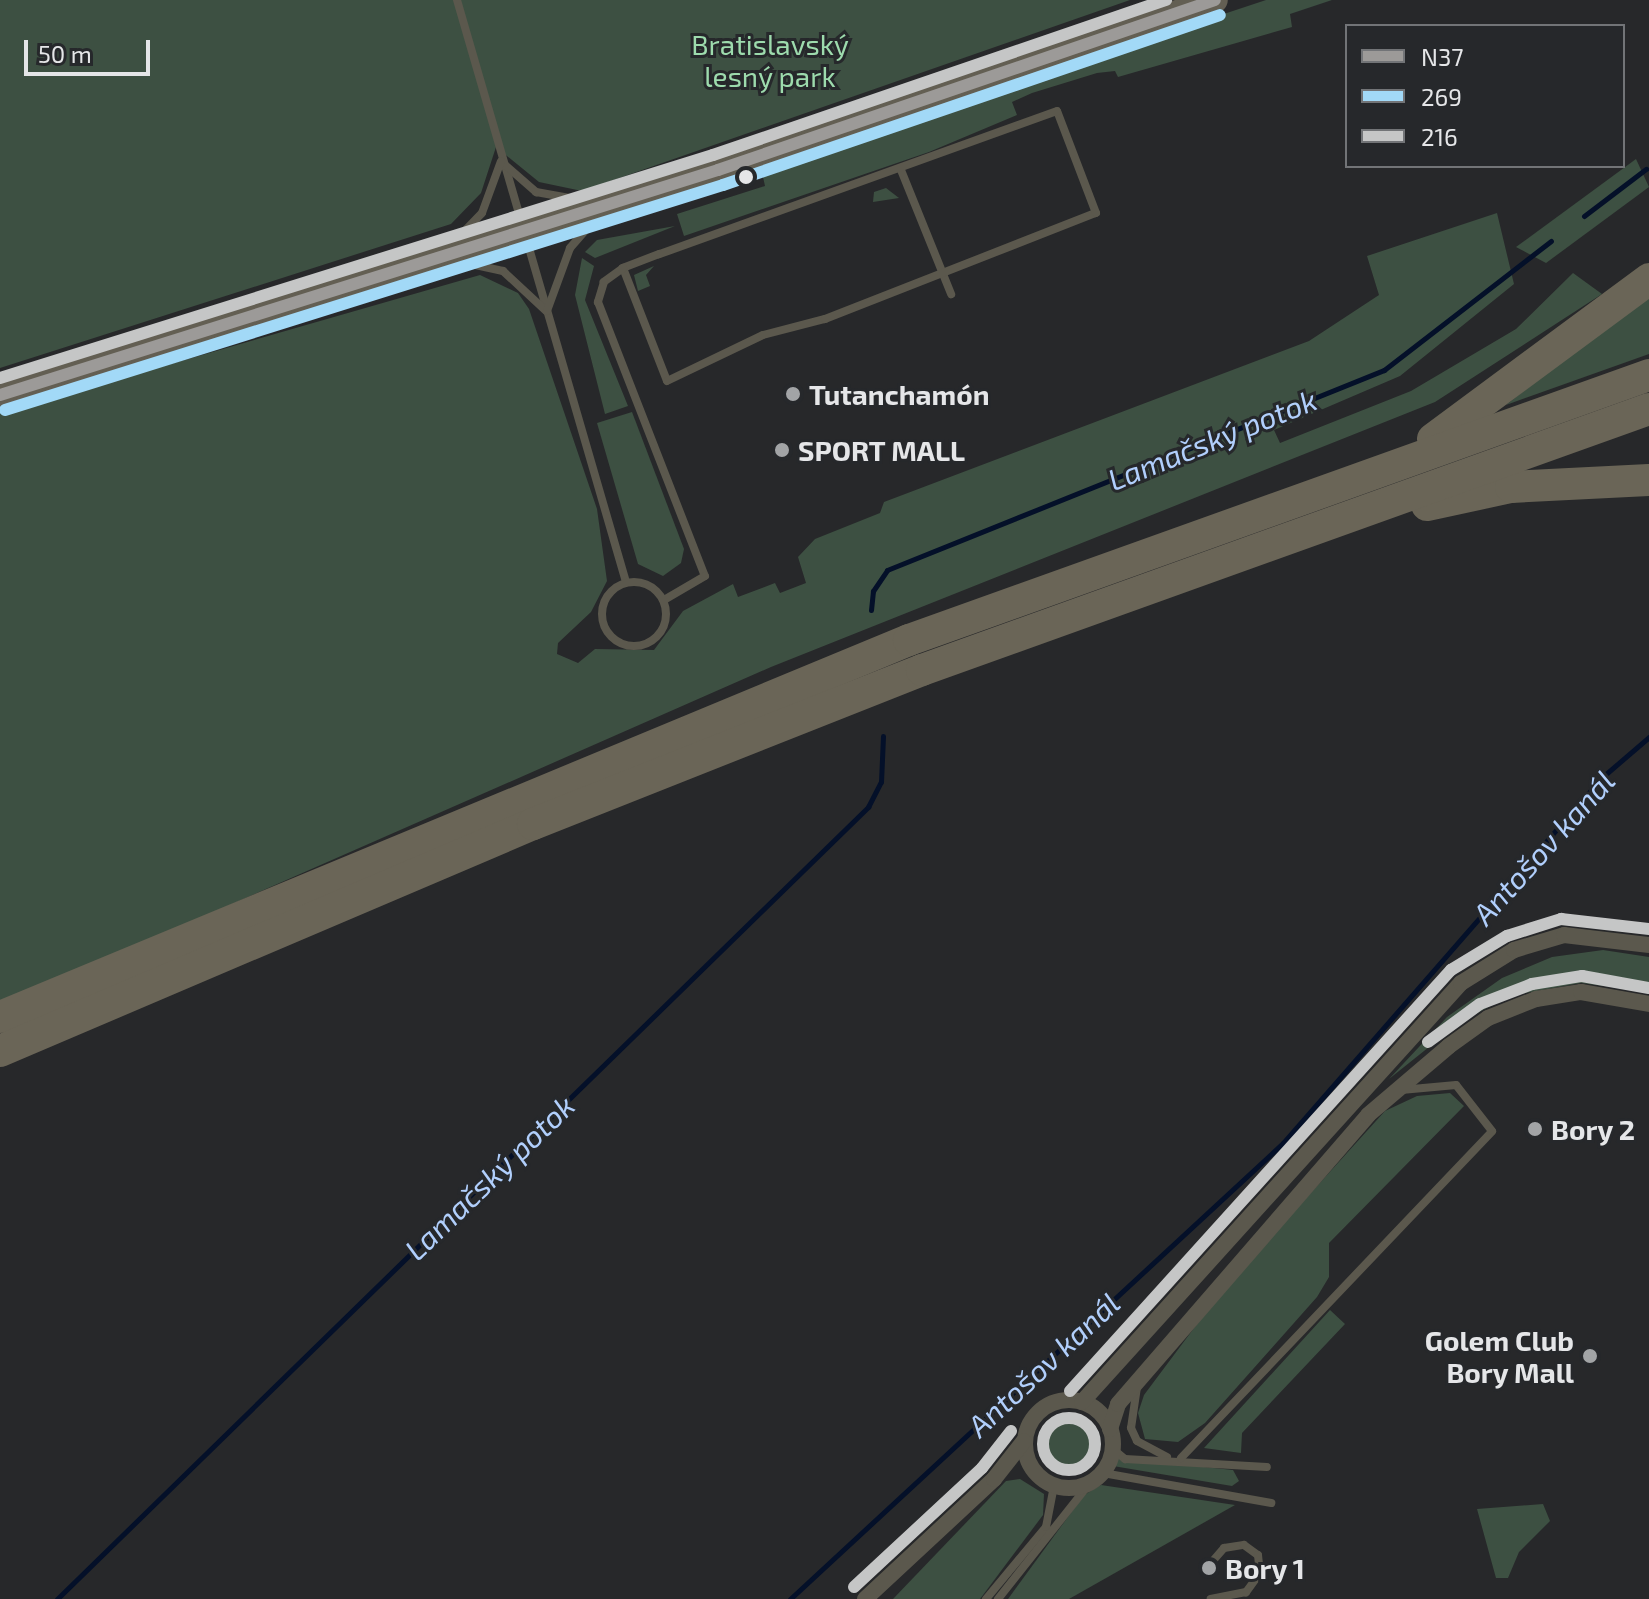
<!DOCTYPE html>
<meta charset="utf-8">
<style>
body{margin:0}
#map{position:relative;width:1649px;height:1599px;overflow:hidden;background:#27282a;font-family:"Exo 2",sans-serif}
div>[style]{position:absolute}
.green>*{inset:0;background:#3d5042}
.round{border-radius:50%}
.stream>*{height:5px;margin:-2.5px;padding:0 2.5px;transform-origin:2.5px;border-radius:2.5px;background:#041029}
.service>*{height:8px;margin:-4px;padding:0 4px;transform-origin:4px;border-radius:4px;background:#5b584d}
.service>.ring{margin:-4px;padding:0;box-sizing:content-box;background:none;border:8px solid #5b584d;border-radius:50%}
.minor>*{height:16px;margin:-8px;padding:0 8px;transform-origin:8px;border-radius:8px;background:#5b584d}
.minor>.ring{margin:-8px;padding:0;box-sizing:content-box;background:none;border:16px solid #5b584d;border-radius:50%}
.primary>*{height:26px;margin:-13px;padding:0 13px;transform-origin:13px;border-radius:13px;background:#635f53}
.motorway>*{height:32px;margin:-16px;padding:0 16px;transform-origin:16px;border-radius:16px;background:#6a6557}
.bus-1>*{height:12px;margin:-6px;padding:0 6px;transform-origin:6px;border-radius:6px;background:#9c9a98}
.bus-2>*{height:12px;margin:-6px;padding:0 6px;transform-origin:6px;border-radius:6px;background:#a2d9f7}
.bus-3>*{height:12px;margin:-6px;padding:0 6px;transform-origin:6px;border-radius:6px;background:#c5c6c6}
.bus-3>.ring{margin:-6px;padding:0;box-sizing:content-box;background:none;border:12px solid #c5c6c6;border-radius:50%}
.dots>*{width:22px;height:22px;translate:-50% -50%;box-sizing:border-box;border:4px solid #26282b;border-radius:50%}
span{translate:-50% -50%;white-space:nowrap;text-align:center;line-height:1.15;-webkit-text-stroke:6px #26282b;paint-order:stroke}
.park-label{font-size:28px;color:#9ddbad}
.poi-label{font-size:28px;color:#e5e6e8;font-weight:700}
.left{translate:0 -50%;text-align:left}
.right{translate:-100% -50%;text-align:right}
.water-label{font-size:30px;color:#b1cffc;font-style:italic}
.legend{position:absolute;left:1345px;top:24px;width:280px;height:144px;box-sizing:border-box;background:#26282b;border:2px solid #727477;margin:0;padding:10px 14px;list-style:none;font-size:24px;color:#e5e6e8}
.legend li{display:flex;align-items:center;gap:16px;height:40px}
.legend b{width:40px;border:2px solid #727477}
.scale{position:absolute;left:24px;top:40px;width:126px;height:36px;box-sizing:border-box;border:4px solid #e5e6e8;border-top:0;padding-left:10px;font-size:24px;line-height:28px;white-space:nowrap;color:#e5e6e8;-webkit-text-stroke:6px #26282b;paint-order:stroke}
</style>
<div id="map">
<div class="green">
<div style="clip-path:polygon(0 0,1130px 0,582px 191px,539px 182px,496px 147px,481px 193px,451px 224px,0 368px)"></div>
<div style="clip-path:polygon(1266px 0,1332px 0,1290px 14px,1292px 27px,1118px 77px,1115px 71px,1097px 73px,1032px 93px,1012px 102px,1017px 115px,929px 152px,684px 236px,677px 214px,765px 186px,763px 177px,923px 114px)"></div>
<div style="clip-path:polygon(1636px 159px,1649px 187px,1546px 263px,1516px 247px)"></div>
<div style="clip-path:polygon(886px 188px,899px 198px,873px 202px,874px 192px)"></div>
<div style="clip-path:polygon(1497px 213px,1514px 284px,1400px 376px,1274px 430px,1280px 443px,1411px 391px,1516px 329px,1573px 273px,1602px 294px,1435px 402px,771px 667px,0 1006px,0 413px,480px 275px,518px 293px,529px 309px,597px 509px,607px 581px,591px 612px,558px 643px,557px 654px,578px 663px,595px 649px,654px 650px,683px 611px,733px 584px,738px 597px,775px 583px,780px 593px,806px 583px,798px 557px,815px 539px,880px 513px,884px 502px,1309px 341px,1379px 295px,1367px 256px)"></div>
<div style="clip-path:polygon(675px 226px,595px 258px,585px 252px,597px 240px)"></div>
<div style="clip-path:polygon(582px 258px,594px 266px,585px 300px,628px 406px,605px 414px,575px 295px)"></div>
<div style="clip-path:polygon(654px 266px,646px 275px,650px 286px,638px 291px,634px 275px)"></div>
<div style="clip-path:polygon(1649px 293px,1649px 354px,1506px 405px)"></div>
<div style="clip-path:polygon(632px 412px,684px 549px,681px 563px,663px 576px,638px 564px,597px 423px)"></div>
<div style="clip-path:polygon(1603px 950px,1649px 957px,1649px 992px,1581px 983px,1509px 996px,1459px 1023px,1389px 1079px,1447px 1017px,1502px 978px,1552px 957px)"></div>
<div style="clip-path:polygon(1450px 1093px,1464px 1106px,1329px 1243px,1329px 1277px,1317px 1297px,1205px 1423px,1178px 1442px,1145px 1439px,1138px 1413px,1144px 1395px,1221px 1292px,1385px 1111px,1417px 1096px)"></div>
<div style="clip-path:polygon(1330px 1310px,1345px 1324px,1242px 1433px,1241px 1453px,1204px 1448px)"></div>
<div class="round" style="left:1039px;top:1415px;width:56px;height:56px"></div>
<div style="clip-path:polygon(1117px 1458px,1233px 1470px,1239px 1481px,1232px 1486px,1113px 1466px)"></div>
<div style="clip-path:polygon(1020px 1479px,1044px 1494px,1043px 1515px,980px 1599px,893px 1599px,1006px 1481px)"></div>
<div style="clip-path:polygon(1101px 1485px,1235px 1505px,1069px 1599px,1008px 1599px,1084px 1495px)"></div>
<div style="clip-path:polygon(1543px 1504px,1550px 1521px,1519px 1552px,1508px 1578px,1496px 1578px,1477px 1509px)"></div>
</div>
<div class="stream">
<div style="left:1584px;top:216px;width:78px;rotate:-37.2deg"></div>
<div style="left:871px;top:610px;width:19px;rotate:-84deg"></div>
<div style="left:873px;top:591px;width:25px;rotate:-56deg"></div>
<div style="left:887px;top:570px;width:536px;rotate:-21.92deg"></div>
<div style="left:1384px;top:370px;width:211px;rotate:-37.7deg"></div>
<div style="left:57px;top:1599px;width:1134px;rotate:-44.32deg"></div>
<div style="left:868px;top:807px;width:28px;rotate:-63deg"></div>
<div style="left:881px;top:782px;width:46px;rotate:-87.5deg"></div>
<div style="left:790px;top:1599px;width:672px;rotate:-42.77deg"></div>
<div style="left:1283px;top:1143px;width:483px;rotate:-48.9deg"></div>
<div style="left:1600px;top:779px;width:65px;rotate:-40.6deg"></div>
</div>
<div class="service">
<div style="left:457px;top:0;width:606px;rotate:73.81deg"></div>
<div style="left:1092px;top:30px;width:72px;rotate:-24.4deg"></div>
<div style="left:504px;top:164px;width:43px;rotate:41.2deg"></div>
<div style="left:536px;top:192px;width:51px;rotate:10.2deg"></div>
<div style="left:901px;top:170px;width:134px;rotate:68deg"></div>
<div style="left:452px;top:244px;width:43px;rotate:-45.9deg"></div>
<div style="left:482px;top:213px;width:55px;rotate:-69.9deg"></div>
<div style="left:457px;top:261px;width:47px;rotate:12.3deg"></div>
<div style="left:503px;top:271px;width:59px;rotate:42.9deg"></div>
<div style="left:623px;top:268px;width:121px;rotate:68.7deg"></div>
<div style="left:667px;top:381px;width:106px;rotate:-25.6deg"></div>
<div style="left:763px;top:335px;width:64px;rotate:-14.5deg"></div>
<div style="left:825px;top:319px;width:291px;rotate:-21.4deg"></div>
<div style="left:1096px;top:213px;width:109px;rotate:-110.9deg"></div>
<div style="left:1057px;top:111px;width:423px;rotate:160.2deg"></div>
<div style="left:659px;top:254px;width:39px;rotate:159deg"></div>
<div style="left:623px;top:268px;width:24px;rotate:144deg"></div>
<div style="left:604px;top:282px;width:21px;rotate:107deg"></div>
<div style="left:598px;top:302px;width:294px;rotate:68.7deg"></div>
<div style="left:705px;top:576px;width:48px;rotate:149.7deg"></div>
<div style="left:547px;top:311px;width:67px;rotate:-69.9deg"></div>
<div style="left:570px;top:248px;width:43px;rotate:-48.8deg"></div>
<div class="ring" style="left:602px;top:582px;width:56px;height:56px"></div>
<div style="left:1137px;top:1387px;width:41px;rotate:98.3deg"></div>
<div style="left:1131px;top:1428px;width:14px;rotate:65deg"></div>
<div style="left:1137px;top:1441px;width:34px;rotate:28deg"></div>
<div style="left:1113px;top:1449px;width:16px;rotate:40deg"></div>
<div style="left:1125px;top:1459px;width:142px;rotate:3.2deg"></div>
<div style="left:1181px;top:1458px;width:451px;rotate:-46.4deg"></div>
<div style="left:1492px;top:1131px;width:58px;rotate:-128deg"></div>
<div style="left:1456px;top:1085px;width:55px;rotate:174.8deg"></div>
<div style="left:1103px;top:1473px;width:171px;rotate:10.1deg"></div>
<div style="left:1211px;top:1563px;width:20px;rotate:-49deg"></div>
<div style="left:1224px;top:1548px;width:20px;rotate:-9deg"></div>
<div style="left:1244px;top:1545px;width:17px;rotate:36deg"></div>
<div style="left:1258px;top:1555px;width:18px;rotate:84deg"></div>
<div style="left:1260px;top:1573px;width:24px;rotate:126deg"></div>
<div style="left:1246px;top:1592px;width:36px;rotate:169deg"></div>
<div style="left:986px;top:1599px;width:94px;rotate:-50.2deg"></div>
<div style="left:1046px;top:1527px;width:42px;rotate:-79deg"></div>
<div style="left:998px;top:1599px;width:147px;rotate:-51.6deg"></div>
</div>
<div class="minor">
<div class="ring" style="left:1025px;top:1400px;width:72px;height:72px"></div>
<div style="left:1082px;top:1402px;width:565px;rotate:-47.87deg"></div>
<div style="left:1461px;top:983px;width:62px;rotate:-31.9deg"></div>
<div style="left:1514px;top:950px;width:52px;rotate:-16.7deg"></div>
<div style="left:1564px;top:935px;width:86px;rotate:6.7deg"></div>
<div style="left:1110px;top:1429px;width:26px;rotate:-72deg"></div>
<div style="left:1118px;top:1404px;width:382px;rotate:-49.1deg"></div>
<div style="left:1368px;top:1115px;width:106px;rotate:-40.4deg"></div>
<div style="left:1449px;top:1046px;width:48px;rotate:-35.7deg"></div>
<div style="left:1488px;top:1018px;width:52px;rotate:-21.6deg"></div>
<div style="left:1536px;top:999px;width:46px;rotate:-8.8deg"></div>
<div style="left:1581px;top:992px;width:69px;rotate:10deg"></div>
<div style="left:865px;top:1599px;width:176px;rotate:-42.9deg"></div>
<div style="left:994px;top:1479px;width:48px;rotate:-51.7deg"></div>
</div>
<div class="primary">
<div style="left:0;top:395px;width:752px;rotate:-17.4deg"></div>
<div style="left:718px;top:170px;width:525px;rotate:-18.88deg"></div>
</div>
<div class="motorway">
<div style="left:1433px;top:439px;width:269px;rotate:-36.5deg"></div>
<div style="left:1427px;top:505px;width:86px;rotate:-12.1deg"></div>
<div style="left:1511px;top:487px;width:138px;rotate:-2.9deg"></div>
<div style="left:0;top:1017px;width:984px;rotate:-22.53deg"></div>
<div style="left:909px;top:640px;width:786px;rotate:-19.7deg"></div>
<div style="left:0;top:1051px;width:579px;rotate:-23.07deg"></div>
<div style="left:533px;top:824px;width:418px;rotate:-21.6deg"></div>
<div style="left:922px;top:670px;width:772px;rotate:-19.75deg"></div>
</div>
<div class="bus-1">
<div style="left:0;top:395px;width:752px;rotate:-17.4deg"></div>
<div style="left:718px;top:170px;width:525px;rotate:-18.88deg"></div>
</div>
<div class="bus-2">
<div style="left:5px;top:410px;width:752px;rotate:-17.4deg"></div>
<div style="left:723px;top:185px;width:525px;rotate:-18.88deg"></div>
</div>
<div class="bus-3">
<div style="left:0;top:378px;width:747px;rotate:-17.37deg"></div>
<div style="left:713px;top:155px;width:479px;rotate:-18.9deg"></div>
<div style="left:1428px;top:1042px;width:64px;rotate:-36.2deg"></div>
<div style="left:1480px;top:1004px;width:56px;rotate:-21deg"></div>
<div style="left:1532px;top:984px;width:51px;rotate:-9.1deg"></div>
<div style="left:1582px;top:976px;width:68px;rotate:10.2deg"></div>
<div style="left:1070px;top:1391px;width:568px;rotate:-47.86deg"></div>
<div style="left:1451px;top:970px;width:66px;rotate:-31.3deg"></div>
<div style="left:1507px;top:936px;width:57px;rotate:-17.5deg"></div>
<div style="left:1561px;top:919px;width:89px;rotate:6.5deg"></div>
<div class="ring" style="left:1043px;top:1418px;width:40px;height:40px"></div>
<div style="left:854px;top:1587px;width:175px;rotate:-42.9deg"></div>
<div style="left:982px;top:1468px;width:47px;rotate:-51.9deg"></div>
</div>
<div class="dots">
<div style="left:746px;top:177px;background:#e5e6e8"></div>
<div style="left:793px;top:394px;background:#a2a4a6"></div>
<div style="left:782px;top:450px;background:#a2a4a6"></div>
<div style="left:1535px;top:1129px;background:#a2a4a6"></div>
<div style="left:1590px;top:1356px;background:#a2a4a6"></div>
<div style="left:1209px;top:1568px;background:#a2a4a6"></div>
</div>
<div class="park-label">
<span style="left:770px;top:60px">Bratislavský<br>lesný park</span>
</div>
<div class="poi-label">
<span class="left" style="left:809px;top:394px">Tutanchamón</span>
<span class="left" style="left:798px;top:450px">SPORT MALL</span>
<span class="left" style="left:1551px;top:1129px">Bory 2</span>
<span class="right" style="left:1574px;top:1356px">Golem Club<br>Bory Mall</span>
<span class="left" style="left:1225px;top:1568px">Bory 1</span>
</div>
<div class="water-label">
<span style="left:1212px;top:439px;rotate:-22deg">Lamačský potok</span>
<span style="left:1543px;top:847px;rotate:-48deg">Antošov kanál</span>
<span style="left:489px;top:1177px;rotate:-44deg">Lamačský potok</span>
<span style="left:1043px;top:1364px;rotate:-43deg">Antošov kanál</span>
</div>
<ul class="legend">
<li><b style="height:10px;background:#9c9a98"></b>N37</li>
<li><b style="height:10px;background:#a2d9f7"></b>269</li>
<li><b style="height:10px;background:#c5c6c6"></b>216</li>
</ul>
<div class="scale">50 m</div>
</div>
